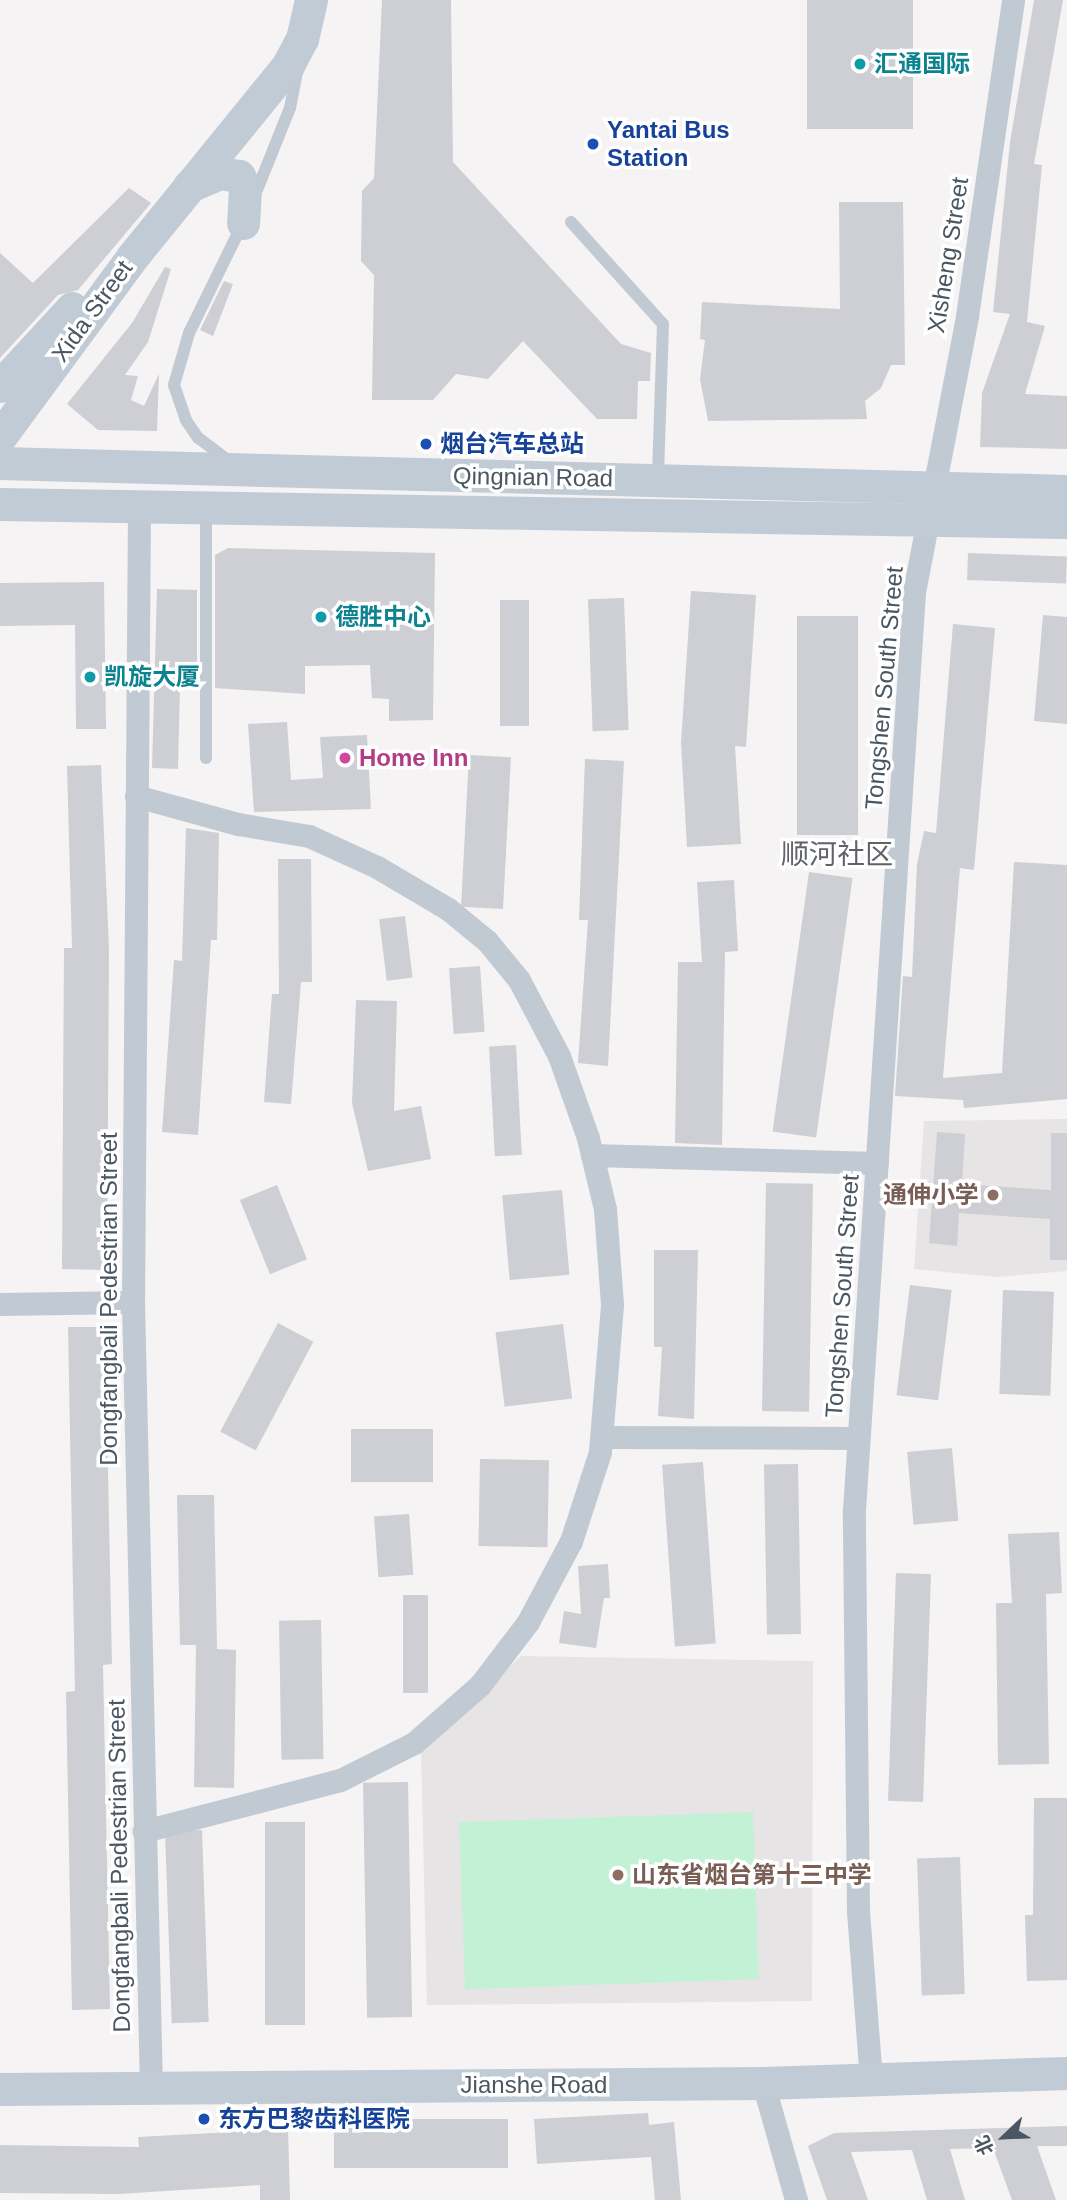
<!DOCTYPE html>
<meta charset="utf-8">
<style>
body{margin:0}
#map{position:relative;width:1067px;height:2200px;overflow:hidden;background:#f5f3f3;font-family:Helvetica,"Noto Sans SC",sans-serif}
div>[style]{position:absolute}
.education>*{inset:0;background:#e6e4e5}
.green>*{inset:0;background:#c3f1d5;transform-origin:0 0}
.building>*{inset:0;background:#cdcfd5;transform-origin:0 0}
.lane>*{height:12px;margin:-6px;padding:0 6px;transform-origin:6px;border-radius:6px;background:#c1cad2}
.street>*{height:23px;margin:-11.5px;padding:0 11.5px;transform-origin:11.5px;border-radius:11.5px;background:#c1cad2}
.secondary>*{height:33px;margin:-16.5px;padding:0 16.5px;transform-origin:16.5px;border-radius:16.5px;background:#c1cbd6}
.dots>*{width:19px;height:19px;translate:-50% -50%;box-sizing:border-box;border:4px solid #fff;border-radius:50%}
span{translate:-50% -50%;white-space:nowrap;text-align:center;line-height:1.15;-webkit-text-stroke:7px #fff;paint-order:stroke}
.culture-label{font-size:24px;color:#0d838f;font-weight:700}
.left{translate:0 -50%;text-align:left}
.transit-label{font-size:24px;color:#164399;font-weight:700}
.street-label{font-size:24px;color:#4a5661}
.hotel-label{font-size:24px;color:#b23c85;font-weight:700}
.education-label{font-size:24px;color:#785e54;font-weight:700}
.right{translate:-100% -50%;text-align:right}
.quarter-label{font-size:28px;color:#5f6368}
.north{position:absolute;left:969px;top:2102px;width:70px;height:70px;-webkit-text-stroke:5px #fff;paint-order:stroke;rotate:247deg;font-size:19px;font-weight:700;line-height:28px;text-align:center;color:#4a5661}
.north::after{content:'';display:block;margin:auto;width:24px;height:32px;background:#4a5661;clip-path:polygon(50% 0,100% 100%,50% 72%,0 100%)}
</style>
<div id="map">
<div class="education">
<div style="clip-path:polygon(1067px 1119px,1067px 1271px,996px 1277px,914px 1269px,924px 1121px)"></div>
<div style="clip-path:polygon(521px 1656px,813px 1661px,812px 2001px,427px 2005px,421px 1748px)"></div>
</div>
<div class="green">
<div style="left:753px;top:1812px;width:167px;height:294px;rotate:88deg"></div>
</div>
<div class="building">
<div style="clip-path:polygon(382px 0,451px 0,453px 162px,621px 344px,651px 353px,650px 381px,638px 381px,637px 419px,597px 419px,523px 341px,488px 379px,456px 374px,433px 400px,372px 400px,374px 275px,361px 261px,362px 191px,374px 178px)"></div>
<div style="left:807px;top:0;width:106px;height:129px"></div>
<div style="clip-path:polygon(1034px 0,1063px 0,1034px 164px,1042px 165px,1027px 322px,1045px 326px,1025px 394px,1067px 396px,1067px 449px,980px 447px,982px 393px,1010px 314px,993px 312px,1010px 142px)"></div>
<div style="clip-path:polygon(129px 188px,151px 203px,78px 290px,58px 295px,0 358px,0 253px,33px 283px)"></div>
<div style="clip-path:polygon(839px 202px,903px 202px,905px 365px,891px 365px,881px 388px,865px 401px,867px 419px,708px 421px,700px 379px,705px 340px,700px 339px,702px 302px,840px 309px)"></div>
<div style="clip-path:polygon(165px 267px,171px 269px,148px 342px,125px 375px,138px 376px,131px 400px,144px 406px,159px 374px,157px 431px,98px 430px,67px 404px,132px 323px)"></div>
<div style="clip-path:polygon(224px 281px,233px 284px,213px 336px,200px 330px)"></div>
<div style="clip-path:polygon(228px 548px,435px 553px,433px 720px,389px 721px,389px 699px,372px 698px,370px 665px,305px 666px,305px 694px,215px 688px,215px 555px)"></div>
<div style="left:968px;top:553px;width:99px;height:27px;rotate:2deg"></div>
<div style="clip-path:polygon(104px 582px,106px 729px,76px 729px,75px 625px,0 626px,0 583px)"></div>
<div style="clip-path:polygon(157px 589px,197px 590px,197px 686px,180px 685px,178px 769px,152px 768px)"></div>
<div style="clip-path:polygon(691px 591px,756px 595px,746px 747px,735px 746px,741px 844px,687px 847px,681px 743px)"></div>
<div style="left:624px;top:598px;width:132px;height:36px;rotate:88deg"></div>
<div style="left:500px;top:600px;width:29px;height:126px"></div>
<div style="clip-path:polygon(1043px 615px,1067px 617px,1067px 724px,1034px 721px)"></div>
<div style="left:797px;top:616px;width:61px;height:219px"></div>
<div style="clip-path:polygon(953px 624px,995px 628px,974px 870px,960px 868px,943px 1078px,1002px 1073px,1014px 862px,1067px 865px,1067px 1099px,964px 1108px,963px 1100px,895px 1096px,903px 976px,912px 977px,917px 864px,924px 831px,936px 833px)"></div>
<div style="clip-path:polygon(287px 722px,291px 780px,323px 778px,320px 737px,367px 735px,371px 809px,254px 812px,248px 724px)"></div>
<div style="left:469px;top:755px;width:42px;height:152px;rotate:3deg"></div>
<div style="clip-path:polygon(585px 759px,624px 761px,608px 1066px,578px 1063px,588px 920px,579px 920px)"></div>
<div style="clip-path:polygon(101px 765px,109px 949px,107px 1270px,62px 1269px,64px 948px,72px 948px,67px 766px)"></div>
<div style="clip-path:polygon(186px 828px,219px 833px,217px 940px,211px 940px,198px 1135px,162px 1132px,174px 960px,182px 961px)"></div>
<div style="clip-path:polygon(278px 859px,311px 859px,312px 982px,301px 982px,291px 1104px,264px 1102px,272px 994px,279px 994px)"></div>
<div style="left:809px;top:872px;width:44px;height:262px;rotate:8deg"></div>
<div style="clip-path:polygon(734px 880px,738px 951px,725px 952px,722px 1145px,675px 1143px,678px 962px,702px 962px,697px 882px)"></div>
<div style="left:405px;top:916px;width:62px;height:26px;rotate:83deg"></div>
<div style="left:480px;top:966px;width:66px;height:31px;rotate:86deg"></div>
<div style="clip-path:polygon(356px 1000px,397px 1001px,394px 1111px,421px 1106px,431px 1159px,368px 1171px,352px 1103px)"></div>
<div style="left:516px;top:1045px;width:110px;height:27px;rotate:87deg"></div>
<div style="clip-path:polygon(937px 1132px,965px 1134px,962px 1184px,1051px 1190px,1051px 1133px,1067px 1133px,1067px 1260px,1050px 1260px,1050px 1219px,959px 1213px,957px 1246px,929px 1243px)"></div>
<div style="left:766px;top:1183px;width:47px;height:228px;rotate:1deg"></div>
<div style="left:277px;top:1185px;width:80px;height:40px;rotate:68deg"></div>
<div style="left:562px;top:1190px;width:85px;height:60px;rotate:85deg"></div>
<div style="clip-path:polygon(654px 1250px,698px 1250px,694px 1419px,658px 1416px,662px 1347px,654px 1347px)"></div>
<div style="left:910px;top:1285px;width:42px;height:111px;rotate:7deg"></div>
<div style="left:1003px;top:1290px;width:51px;height:104px;rotate:2deg"></div>
<div style="left:278px;top:1323px;width:40px;height:123px;rotate:28deg"></div>
<div style="left:563px;top:1324px;width:75px;height:68px;rotate:83deg"></div>
<div style="clip-path:polygon(68px 1327px,105px 1327px,112px 1664px,103px 1665px,110px 2009px,72px 2010px,66px 1692px,75px 1691px)"></div>
<div style="left:433px;top:1429px;width:53px;height:82px;rotate:90deg"></div>
<div style="left:952px;top:1448px;width:73px;height:45px;rotate:85deg"></div>
<div style="left:480px;top:1459px;width:69px;height:87px;rotate:1deg"></div>
<div style="left:703px;top:1462px;width:182px;height:41px;rotate:86deg"></div>
<div style="left:798px;top:1464px;width:170px;height:34px;rotate:89deg"></div>
<div style="clip-path:polygon(177px 1495px,214px 1495px,217px 1649px,236px 1650px,234px 1788px,194px 1787px,196px 1645px,180px 1645px)"></div>
<div style="left:409px;top:1514px;width:61px;height:35px;rotate:86deg"></div>
<div style="clip-path:polygon(1059px 1532px,1062px 1593px,1046px 1594px,1049px 1764px,998px 1765px,996px 1603px,1012px 1603px,1008px 1534px)"></div>
<div style="clip-path:polygon(608px 1564px,610px 1598px,604px 1598px,596px 1648px,559px 1643px,564px 1611px,581px 1614px,578px 1566px)"></div>
<div style="left:896px;top:1573px;width:35px;height:228px;rotate:2deg"></div>
<div style="left:403px;top:1595px;width:25px;height:98px"></div>
<div style="left:321px;top:1620px;width:139px;height:42px;rotate:89deg"></div>
<div style="left:408px;top:1782px;width:235px;height:45px;rotate:89deg"></div>
<div style="clip-path:polygon(1034px 1798px,1067px 1798px,1067px 1980px,1027px 1981px,1025px 1915px,1033px 1915px)"></div>
<div style="left:265px;top:1822px;width:40px;height:203px"></div>
<div style="left:202px;top:1830px;width:192px;height:37px;rotate:88deg"></div>
<div style="left:960px;top:1857px;width:137px;height:43px;rotate:88deg"></div>
<div style="clip-path:polygon(648px 2113px,649px 2125px,674px 2122px,681px 2200px,655px 2200px,651px 2157px,537px 2164px,534px 2119px)"></div>
<div style="left:334px;top:2119px;width:174px;height:49px"></div>
<div style="clip-path:polygon(1067px 2126px,1067px 2146px,1037px 2146px,1056px 2200px,1012px 2200px,993px 2148px,950px 2149px,965px 2200px,927px 2200px,912px 2150px,851px 2152px,868px 2200px,827px 2200px,808px 2146px,834px 2133px)"></div>
<div style="clip-path:polygon(288px 2129px,290px 2200px,260px 2200px,260px 2185px,119px 2194px,0 2193px,0 2145px,139px 2147px,138px 2137px)"></div>
</div>
<div class="lane">
<div style="left:255px;top:195px;width:94px;rotate:-68.1deg"></div>
<div style="left:290px;top:108px;width:42px;rotate:-79deg"></div>
<div style="left:571px;top:222px;width:137px;rotate:48deg"></div>
<div style="left:663px;top:324px;width:154px;rotate:91.9deg"></div>
<div style="left:229px;top:461px;width:39px;rotate:-143deg"></div>
<div style="left:198px;top:438px;width:22px;rotate:-124deg"></div>
<div style="left:186px;top:420px;width:37px;rotate:-109deg"></div>
<div style="left:174px;top:385px;width:54px;rotate:-73.9deg"></div>
<div style="left:189px;top:333px;width:120px;rotate:-63.9deg"></div>
<div style="left:206px;top:758px;width:248px;rotate:-90deg"></div>
</div>
<div class="street">
<div style="left:139px;top:509px;width:793px;rotate:90.43deg"></div>
<div style="left:133px;top:1302px;width:786px;rotate:88.69deg"></div>
<div style="left:136px;top:796px;width:106px;rotate:15.4deg"></div>
<div style="left:238px;top:824px;width:72px;rotate:9.6deg"></div>
<div style="left:309px;top:836px;width:75px;rotate:24.5deg"></div>
<div style="left:377px;top:867px;width:82px;rotate:30.6deg"></div>
<div style="left:448px;top:909px;width:50px;rotate:39.4deg"></div>
<div style="left:487px;top:941px;width:50px;rotate:50.6deg"></div>
<div style="left:519px;top:980px;width:86px;rotate:62.2deg"></div>
<div style="left:559px;top:1056px;width:87px;rotate:70.5deg"></div>
<div style="left:588px;top:1138px;width:73px;rotate:76.5deg"></div>
<div style="left:605px;top:1209px;width:96px;rotate:85.8deg"></div>
<div style="left:612px;top:1305px;width:147px;rotate:94.7deg"></div>
<div style="left:600px;top:1452px;width:94px;rotate:108deg"></div>
<div style="left:571px;top:1541px;width:92px;rotate:118deg"></div>
<div style="left:528px;top:1622px;width:79px;rotate:127.3deg"></div>
<div style="left:480px;top:1685px;width:88px;rotate:138.7deg"></div>
<div style="left:414px;top:1743px;width:83px;rotate:153.4deg"></div>
<div style="left:340px;top:1780px;width:203px;rotate:165.4deg"></div>
<div style="left:592px;top:1155px;width:285px;rotate:1.6deg"></div>
<div style="left:0;top:1304px;width:133px;rotate:-0.9deg"></div>
<div style="left:602px;top:1437px;width:256px;rotate:0.2deg"></div>
<div style="left:871px;top:2080px;width:169px;rotate:-94.4deg"></div>
<div style="left:858px;top:1912px;width:402px;rotate:-90.6deg"></div>
<div style="left:854px;top:1510px;width:920px;rotate:-86.26deg"></div>
<div style="left:914px;top:592px;width:281px;rotate:-79.1deg"></div>
<div style="left:967px;top:316px;width:319px;rotate:-81.7deg"></div>
<div style="left:763px;top:2083px;width:122px;rotate:74.2deg"></div>
</div>
<div class="secondary">
<div style="left:189px;top:186px;width:34px;rotate:-23deg"></div>
<div style="left:220px;top:173px;width:19px;rotate:9deg"></div>
<div style="left:239px;top:176px;width:13px;rotate:63deg"></div>
<div style="left:245px;top:188px;width:35px;rotate:93deg"></div>
<div style="left:0;top:386px;width:106px;rotate:-47.3deg"></div>
<div style="left:0;top:437px;width:225px;rotate:-53.7deg"></div>
<div style="left:133px;top:256px;width:246px;rotate:-50.9deg"></div>
<div style="left:288px;top:65px;width:30px;rotate:-62deg"></div>
<div style="left:302px;top:39px;width:40px;rotate:-77deg"></div>
<div style="left:0;top:463px;width:1067px;rotate:1.5deg"></div>
<div style="left:0;top:504px;width:1067px;rotate:0.97deg"></div>
<div style="left:0;top:2089px;width:763px;rotate:-0.45deg"></div>
<div style="left:763px;top:2083px;width:304px;rotate:-1.9deg"></div>
</div>
<div class="dots">
<div style="left:860px;top:64px;background:#0f9aa8"></div>
<div style="left:593px;top:144px;background:#1a4fb4"></div>
<div style="left:426px;top:444px;background:#1a4fb4"></div>
<div style="left:321px;top:617px;background:#0f9aa8"></div>
<div style="left:90px;top:677px;background:#0f9aa8"></div>
<div style="left:345px;top:758px;background:#d1479c"></div>
<div style="left:993px;top:1195px;background:#8d6e63"></div>
<div style="left:618px;top:1875px;background:#8d6e63"></div>
<div style="left:204px;top:2119px;background:#1a4fb4"></div>
</div>
<div class="culture-label">
<span class="left" style="left:874px;top:64px">汇通国际</span>
<span class="left" style="left:335px;top:617px">德胜中心</span>
<span class="left" style="left:104px;top:677px">凯旋大厦</span>
</div>
<div class="transit-label">
<span class="left" style="left:607px;top:144px">Yantai Bus<br>Station</span>
<span class="left" style="left:440px;top:444px">烟台汽车总站</span>
<span class="left" style="left:218px;top:2119px">东方巴黎齿科医院</span>
</div>
<div class="street-label">
<span style="left:948px;top:255px;rotate:-81deg">Xisheng Street</span>
<span style="left:92px;top:311px;rotate:-54deg">Xida Street</span>
<span style="left:533px;top:477px;rotate:1deg">Qingnian Road</span>
<span style="left:884px;top:688px;rotate:-85deg">Tongshen South Street</span>
<span style="left:842px;top:1296px;rotate:-86deg">Tongshen South Street</span>
<span style="left:109px;top:1299px;rotate:-90deg">Dongfangbali Pedestrian Street</span>
<span style="left:119px;top:1866px;rotate:-91deg">Dongfangbali Pedestrian Street</span>
<span style="left:534px;top:2085px">Jianshe Road</span>
</div>
<div class="hotel-label">
<span class="left" style="left:359px;top:758px">Home Inn</span>
</div>
<div class="education-label">
<span class="right" style="left:979px;top:1195px">通伸小学</span>
<span class="left" style="left:632px;top:1875px">山东省烟台第十三中学</span>
</div>
<div class="quarter-label">
<span style="left:837px;top:855px">顺河社区</span>
</div>
<div class="north">北</div>
</div>
